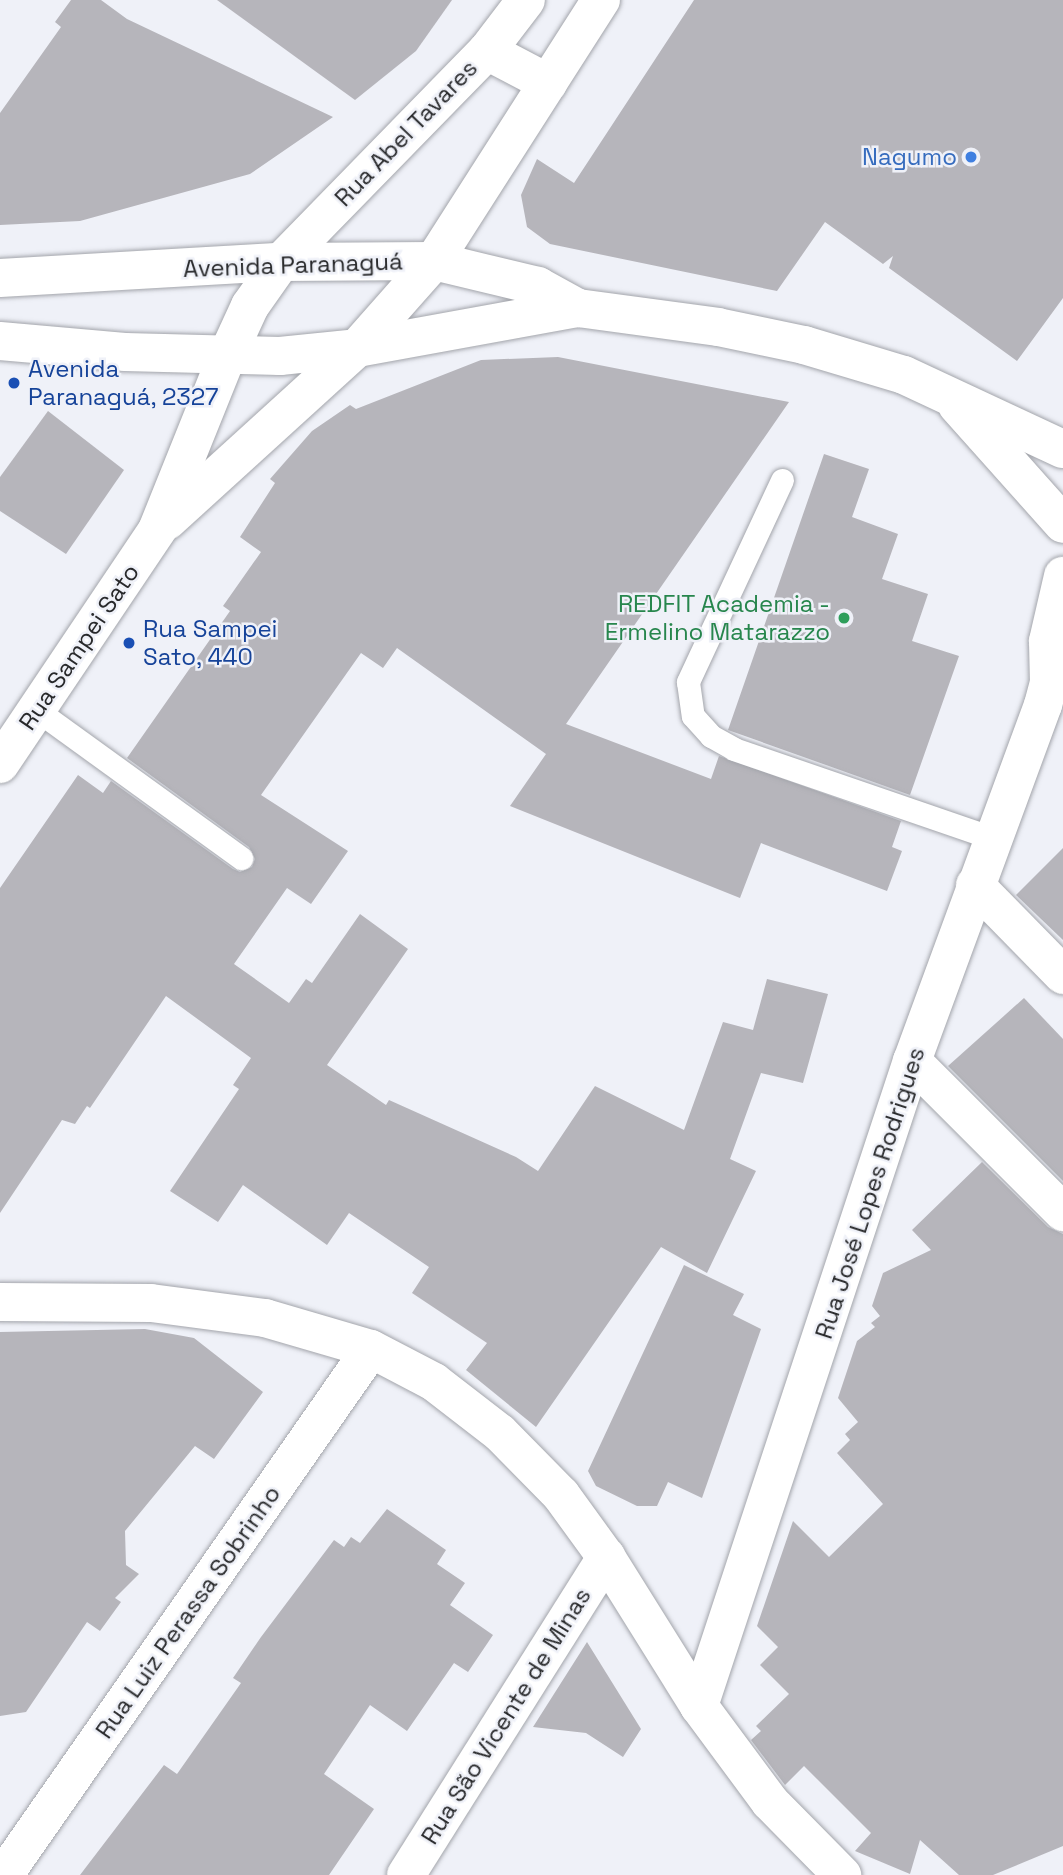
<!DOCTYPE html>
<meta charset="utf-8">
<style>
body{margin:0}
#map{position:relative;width:1063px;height:1875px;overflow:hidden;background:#eff1f8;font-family:"Space Grotesk",sans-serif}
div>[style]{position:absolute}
.building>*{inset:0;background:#b6b5bb}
.roads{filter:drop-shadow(0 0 2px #a3a5ab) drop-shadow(0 0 2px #a3a5ab)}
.service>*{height:23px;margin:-11.5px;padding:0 11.5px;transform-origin:11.5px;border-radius:11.5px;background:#fff}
.minor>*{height:38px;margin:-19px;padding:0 19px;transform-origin:19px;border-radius:19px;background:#fff}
.tertiary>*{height:38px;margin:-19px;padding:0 19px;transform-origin:19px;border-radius:19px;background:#fff}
.secondary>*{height:38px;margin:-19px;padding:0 19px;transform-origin:19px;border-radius:19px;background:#fff}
.dots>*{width:19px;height:19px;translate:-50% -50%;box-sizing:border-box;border:4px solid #eff1f8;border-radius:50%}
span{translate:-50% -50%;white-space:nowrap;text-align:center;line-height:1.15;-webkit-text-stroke:5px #eff1f8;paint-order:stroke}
.street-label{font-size:24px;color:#28292b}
.shop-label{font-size:24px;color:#366cbe}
.right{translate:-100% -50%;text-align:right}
.transit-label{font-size:24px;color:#164399}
.left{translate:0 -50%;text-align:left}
.leisure-label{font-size:24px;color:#27864d}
</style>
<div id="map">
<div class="building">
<div style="clip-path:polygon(71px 0,101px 0,127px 19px,333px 117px,250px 174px,80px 221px,0 225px,0 113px,61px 27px,55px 22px)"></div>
<div style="clip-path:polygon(217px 0,452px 0,416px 51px,355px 100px)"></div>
<div style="clip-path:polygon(694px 0,1063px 0,1063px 298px,1017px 361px,889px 268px,893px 256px,883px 264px,825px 222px,777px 291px,550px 244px,527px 227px,521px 195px,537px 159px,574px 183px)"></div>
<div style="clip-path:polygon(558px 357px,789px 402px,566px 724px,711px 779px,719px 756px,901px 821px,892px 847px,902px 851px,887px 891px,761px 843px,740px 898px,510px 806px,546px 754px,397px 648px,383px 668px,361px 653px,261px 795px,348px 851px,311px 904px,287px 888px,234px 964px,289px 1003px,306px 979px,312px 983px,360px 914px,408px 949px,327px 1065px,386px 1105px,389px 1100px,516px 1157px,538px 1171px,595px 1086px,684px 1130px,723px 1022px,753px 1030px,767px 979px,828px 994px,803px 1083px,761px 1073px,730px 1159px,756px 1171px,707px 1273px,661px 1247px,536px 1427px,466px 1370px,487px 1343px,412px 1293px,429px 1267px,349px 1213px,327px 1245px,243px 1185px,218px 1222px,170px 1191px,239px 1089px,233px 1085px,251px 1058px,166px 996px,90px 1108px,87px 1106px,75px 1124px,62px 1120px,0 1213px,0 888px,78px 775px,103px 793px,111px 781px,233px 869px,240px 872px,252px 867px,255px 859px,249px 847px,127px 758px,230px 611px,223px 606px,261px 552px,240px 537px,275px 483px,270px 479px,312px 431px,350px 405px,356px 409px,481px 360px)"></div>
<div style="clip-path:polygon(48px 411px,124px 470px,66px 554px,0 511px,0 477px)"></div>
<div style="clip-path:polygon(824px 454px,869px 469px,852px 517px,898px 534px,882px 579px,928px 594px,912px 641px,959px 656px,910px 795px,728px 730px)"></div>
<div style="clip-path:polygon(1063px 848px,1063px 940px,1016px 895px)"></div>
<div style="clip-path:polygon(1024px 998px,1063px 1039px,1063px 1181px,948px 1066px)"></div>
<div style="clip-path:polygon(982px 1162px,1048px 1227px,1063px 1234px,1063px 1846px,993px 1875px,959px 1875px,920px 1840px,910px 1874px,855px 1851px,871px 1833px,804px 1766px,785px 1785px,751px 1740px,761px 1731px,756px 1726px,789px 1694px,760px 1665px,778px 1647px,757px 1626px,793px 1521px,829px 1557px,883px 1504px,837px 1453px,850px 1440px,845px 1434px,858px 1422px,838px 1398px,857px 1341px,875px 1327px,871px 1323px,880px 1316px,872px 1306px,883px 1273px,931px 1250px,912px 1230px)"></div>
<div style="clip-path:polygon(684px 1265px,744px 1294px,733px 1315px,761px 1329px,702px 1498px,668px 1482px,657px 1506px,637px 1506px,596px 1486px,588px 1471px)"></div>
<div style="clip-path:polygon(145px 1329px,194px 1338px,263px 1392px,214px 1459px,195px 1446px,125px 1531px,126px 1565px,139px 1574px,115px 1598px,121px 1602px,100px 1631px,87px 1622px,26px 1712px,0 1716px,0 1332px)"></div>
<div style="clip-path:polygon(387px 1509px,446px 1550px,437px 1564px,465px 1583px,450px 1605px,493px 1635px,468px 1672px,454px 1663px,407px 1731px,370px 1705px,324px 1774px,374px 1809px,329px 1875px,80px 1875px,164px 1765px,177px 1774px,241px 1683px,233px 1678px,261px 1637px,334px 1540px,344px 1547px,351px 1537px,360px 1543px)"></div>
<div style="clip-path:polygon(587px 1642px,641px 1729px,623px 1757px,586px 1733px,533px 1727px)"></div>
</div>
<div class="roads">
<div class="service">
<div style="left:782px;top:480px;width:223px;rotate:115deg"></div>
<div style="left:688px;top:682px;width:34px;rotate:82deg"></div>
<div style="left:693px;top:716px;width:27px;rotate:48deg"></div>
<div style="left:711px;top:736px;width:26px;rotate:29deg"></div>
<div style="left:734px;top:749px;width:273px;rotate:19deg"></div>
<div style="left:38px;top:711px;width:251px;rotate:35.9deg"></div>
</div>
<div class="minor">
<div style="left:167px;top:521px;width:257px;rotate:-42.3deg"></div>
<div style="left:0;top:764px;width:282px;rotate:-56.1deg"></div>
<div style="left:157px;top:530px;width:188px;rotate:-68.1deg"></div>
<div style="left:975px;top:885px;width:126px;rotate:45.6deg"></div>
<div style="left:912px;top:1061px;width:214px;rotate:45deg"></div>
<div style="left:0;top:1302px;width:151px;rotate:0.4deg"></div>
<div style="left:151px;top:1303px;width:115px;rotate:7.5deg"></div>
<div style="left:265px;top:1318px;width:110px;rotate:16.3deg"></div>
<div style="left:371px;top:1349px;width:71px;rotate:27.6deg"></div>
<div style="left:434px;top:1382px;width:83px;rotate:37.7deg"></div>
<div style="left:500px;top:1433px;width:87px;rotate:45.5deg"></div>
<div style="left:561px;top:1495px;width:77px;rotate:54deg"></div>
<div style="left:606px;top:1557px;width:176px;rotate:58deg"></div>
<div style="left:699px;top:1706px;width:119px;rotate:53.5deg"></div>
<div style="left:770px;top:1802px;width:103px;rotate:45.4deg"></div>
<div style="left:699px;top:1706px;width:679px;rotate:-71.73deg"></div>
<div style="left:912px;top:1061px;width:379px;rotate:-69.8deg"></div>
<div style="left:1043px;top:705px;width:23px;rotate:-75deg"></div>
<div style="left:1049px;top:683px;width:42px;rotate:-91.4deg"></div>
<div style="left:1048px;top:641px;width:67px;rotate:-77deg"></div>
<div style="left:4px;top:1875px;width:641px;rotate:-55.1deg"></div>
<div style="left:406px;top:1875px;width:376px;rotate:-57.8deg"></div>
</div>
<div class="tertiary">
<div style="left:487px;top:51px;width:69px;rotate:27.7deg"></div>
<div style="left:357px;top:348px;width:116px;rotate:-48.5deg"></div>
<div style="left:434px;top:261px;width:310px;rotate:-57.4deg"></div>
<div style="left:227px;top:356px;width:55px;rotate:-65.3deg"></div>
<div style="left:250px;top:306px;width:54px;rotate:-54.8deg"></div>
<div style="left:281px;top:262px;width:295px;rotate:-45.7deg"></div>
<div style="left:487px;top:51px;width:64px;rotate:-52.6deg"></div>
</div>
<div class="secondary">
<div style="left:0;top:278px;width:281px;rotate:-3.3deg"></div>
<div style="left:281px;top:262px;width:153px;rotate:-0.4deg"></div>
<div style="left:434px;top:261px;width:107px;rotate:13.5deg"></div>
<div style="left:538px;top:286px;width:46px;rotate:28.8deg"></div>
<div style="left:0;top:341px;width:125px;rotate:5deg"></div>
<div style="left:125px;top:352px;width:155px;rotate:1.5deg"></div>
<div style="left:280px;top:356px;width:77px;rotate:-5.9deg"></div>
<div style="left:357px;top:348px;width:225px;rotate:-10.3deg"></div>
<div style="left:578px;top:308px;width:141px;rotate:7.7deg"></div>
<div style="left:718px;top:327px;width:88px;rotate:11.8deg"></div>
<div style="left:804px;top:345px;width:104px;rotate:16.7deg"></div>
<div style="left:904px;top:375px;width:175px;rotate:25deg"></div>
<div style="left:957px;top:405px;width:159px;rotate:48.3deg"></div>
</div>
</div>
<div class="dots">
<div style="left:971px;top:157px;background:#3f7fe0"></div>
<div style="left:14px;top:383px;background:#1a4fb4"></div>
<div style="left:844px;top:618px;background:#2e9e5b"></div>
<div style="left:129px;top:643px;background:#1a4fb4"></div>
</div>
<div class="street-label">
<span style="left:406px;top:133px;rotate:-46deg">Rua Abel Tavares</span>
<span style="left:293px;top:265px;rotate:-2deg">Avenida Paranaguá</span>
<span style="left:79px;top:647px;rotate:-56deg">Rua Sampei Sato</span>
<span style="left:870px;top:1193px;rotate:-72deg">Rua José Lopes Rodrigues</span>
<span style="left:188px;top:1612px;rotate:-55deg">Rua Luiz Perassa Sobrinho</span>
<span style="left:506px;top:1716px;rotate:-58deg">Rua São Vicente de Minas</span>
</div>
<div class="shop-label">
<span class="right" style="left:957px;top:157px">Nagumo</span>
</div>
<div class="transit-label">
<span class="left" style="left:28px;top:383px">Avenida<br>Paranaguá, 2327</span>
<span class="left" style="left:143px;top:643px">Rua Sampei<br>Sato, 440</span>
</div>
<div class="leisure-label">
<span class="right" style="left:830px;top:618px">REDFIT Academia -<br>Ermelino Matarazzo</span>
</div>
</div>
